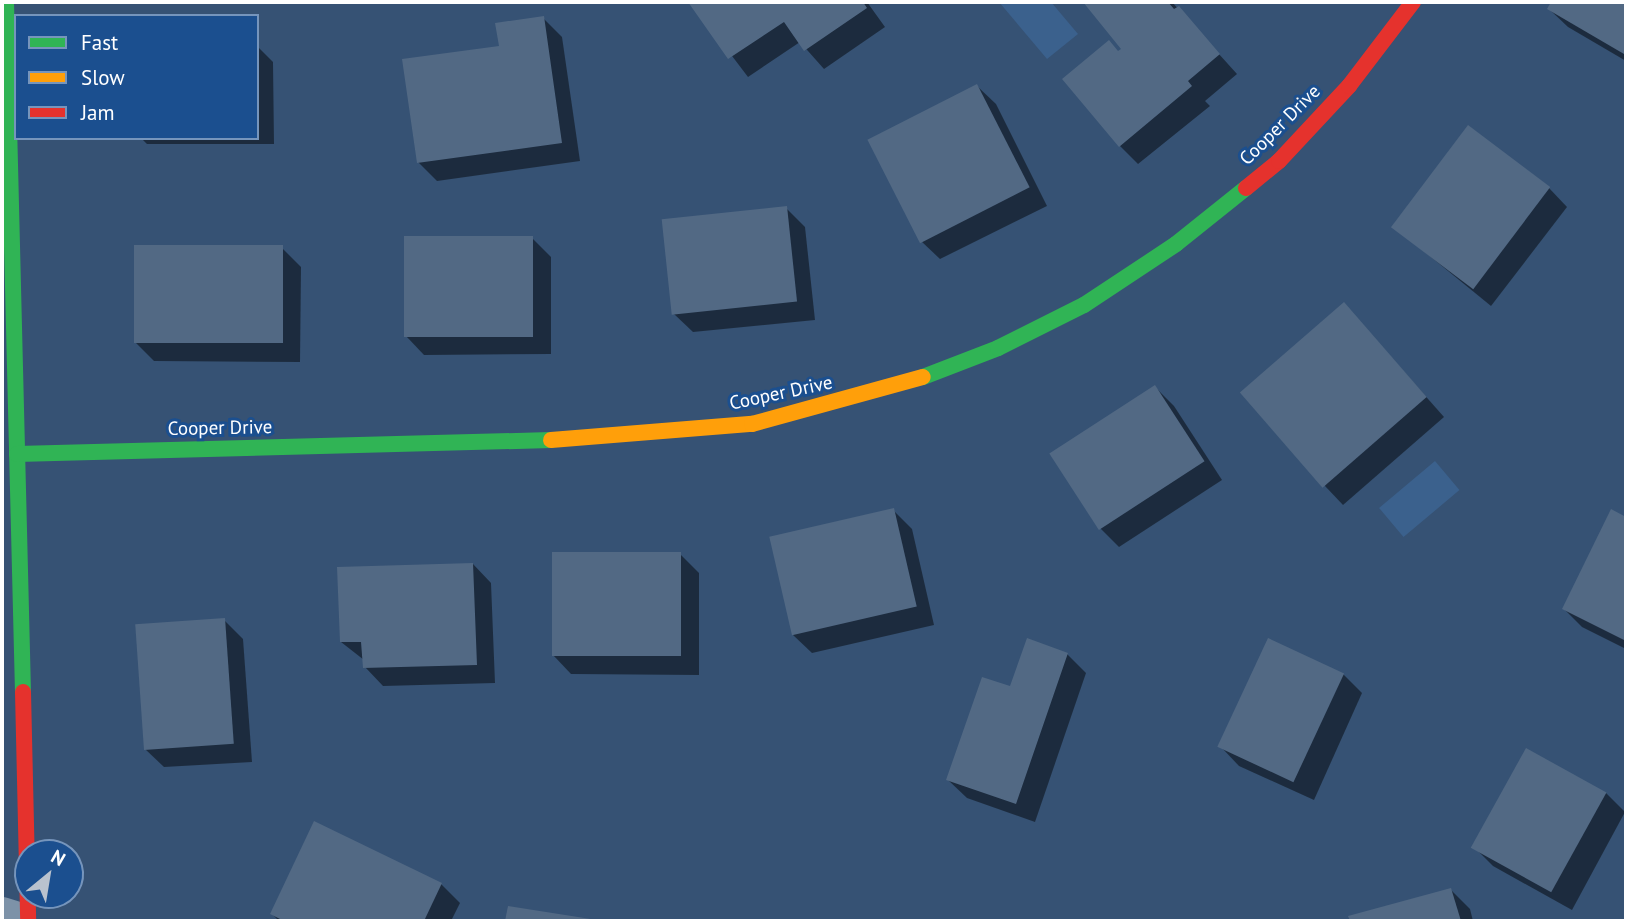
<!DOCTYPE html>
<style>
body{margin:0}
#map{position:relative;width:1628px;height:923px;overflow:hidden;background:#365274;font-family:"PT Sans",sans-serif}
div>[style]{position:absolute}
.water>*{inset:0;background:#3b618d;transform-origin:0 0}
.shadow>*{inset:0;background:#0007}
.building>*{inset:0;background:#526984;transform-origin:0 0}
.street>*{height:38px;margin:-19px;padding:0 19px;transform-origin:19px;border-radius:19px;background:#7d92a8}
.fast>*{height:16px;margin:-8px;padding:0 8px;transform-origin:8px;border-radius:8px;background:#30b455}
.slow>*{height:16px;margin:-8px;padding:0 8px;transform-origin:8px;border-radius:8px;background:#ff9f0a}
.jam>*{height:16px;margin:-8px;padding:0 8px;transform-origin:8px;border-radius:8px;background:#e5322d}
span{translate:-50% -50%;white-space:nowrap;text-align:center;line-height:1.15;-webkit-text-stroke:6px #1b4f8f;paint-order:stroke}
.street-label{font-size:19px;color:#fff}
.frame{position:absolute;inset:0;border:4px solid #fff;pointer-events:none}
.legend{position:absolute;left:14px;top:14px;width:245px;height:126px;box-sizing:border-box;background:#1b4f8f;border:2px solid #7695bc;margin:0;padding:9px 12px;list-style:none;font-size:21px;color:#fff}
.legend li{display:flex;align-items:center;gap:14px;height:35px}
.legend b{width:35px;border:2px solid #7695bc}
.north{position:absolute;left:14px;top:839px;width:70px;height:70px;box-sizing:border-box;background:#1b4f8f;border:2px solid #7695bc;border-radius:50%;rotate:30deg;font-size:19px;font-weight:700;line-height:28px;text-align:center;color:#fff}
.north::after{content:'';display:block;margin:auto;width:24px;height:32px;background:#b9c2ce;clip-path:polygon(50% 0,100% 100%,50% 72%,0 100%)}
</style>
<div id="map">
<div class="water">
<div style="clip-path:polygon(999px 2px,1051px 2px,1078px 34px,1047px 59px)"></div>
<div style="left:1435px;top:461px;width:38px;height:73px;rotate:50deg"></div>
</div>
<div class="shadow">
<div style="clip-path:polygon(691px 2px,867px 2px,885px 27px,824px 69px,800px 42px,748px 77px)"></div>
<div style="clip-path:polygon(1085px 2px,1172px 2px,1237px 74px,1205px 101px,1210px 106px,1138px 164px,1120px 146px,1119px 53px,1124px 49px)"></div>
<div style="clip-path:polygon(1553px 2px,1626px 2px,1626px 61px,1568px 27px,1549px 9px)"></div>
<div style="clip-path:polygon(543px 18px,562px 37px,580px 161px,437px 181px,418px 162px,501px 47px)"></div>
<div style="clip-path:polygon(257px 46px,273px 62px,274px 144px,147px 144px,141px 138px,257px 138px)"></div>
<div style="clip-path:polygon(977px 86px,996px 104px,1047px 206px,940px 259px,921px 241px)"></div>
<div style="clip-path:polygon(1549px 188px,1567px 207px,1491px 306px,1393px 226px)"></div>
<div style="clip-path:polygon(786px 208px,805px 227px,815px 320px,693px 332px,674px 314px)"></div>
<div style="clip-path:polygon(532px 238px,551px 257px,551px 354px,424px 355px,406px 336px)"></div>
<div style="clip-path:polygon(282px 248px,301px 267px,300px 362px,154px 361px,136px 343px)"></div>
<div style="clip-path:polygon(1344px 304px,1444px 417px,1343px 505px,1325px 486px)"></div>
<div style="clip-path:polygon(1155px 387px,1174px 406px,1222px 480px,1119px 547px,1100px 528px,1052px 454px)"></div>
<div style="clip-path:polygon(893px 510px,912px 529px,934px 625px,812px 653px,793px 635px)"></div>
<div style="clip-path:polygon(1612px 512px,1626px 519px,1626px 649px,1582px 627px,1564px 609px)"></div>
<div style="clip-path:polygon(681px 555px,699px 573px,699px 675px,571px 674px,553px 655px)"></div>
<div style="clip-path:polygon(473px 564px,491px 583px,495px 683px,383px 686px,365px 667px,364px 660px,341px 642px)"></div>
<div style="clip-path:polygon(224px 620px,243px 639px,252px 762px,164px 767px,145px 749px)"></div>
<div style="clip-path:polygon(1067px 654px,1086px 673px,1035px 822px,967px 798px,948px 780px,1011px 688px)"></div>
<div style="clip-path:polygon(1343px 674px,1362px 693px,1314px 800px,1239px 766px,1221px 747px)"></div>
<div style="clip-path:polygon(1606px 793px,1625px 812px,1572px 910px,1493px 866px,1475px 848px)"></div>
<div style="clip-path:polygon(441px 884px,460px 903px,451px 921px,279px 921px,272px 914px)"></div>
<div style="clip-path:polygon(1451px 890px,1470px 909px,1473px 921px,1351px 921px,1350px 917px)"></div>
</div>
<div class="building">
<div style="clip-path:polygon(688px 2px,863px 2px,867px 8px,804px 51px,784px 22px,728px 59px)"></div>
<div style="clip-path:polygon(1083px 2px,1168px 2px,1174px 9px,1179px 6px,1220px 54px,1188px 81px,1192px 86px,1119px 147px,1062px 79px,1109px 40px,1118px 51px,1121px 49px)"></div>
<div style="clip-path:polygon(1551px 2px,1626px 2px,1624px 54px,1547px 9px)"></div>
<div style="clip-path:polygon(544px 16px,562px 143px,417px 163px,402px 59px,499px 46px,495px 23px)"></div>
<div style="left:977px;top:84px;width:116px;height:123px;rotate:63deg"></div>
<div style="left:1468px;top:125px;width:103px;height:128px;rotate:37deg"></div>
<div style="left:787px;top:206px;width:96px;height:126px;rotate:84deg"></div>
<div style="left:404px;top:236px;width:129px;height:101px"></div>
<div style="left:134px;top:245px;width:149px;height:98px"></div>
<div style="left:1344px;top:302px;width:126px;height:138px;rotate:49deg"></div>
<div style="left:1155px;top:385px;width:91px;height:126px;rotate:57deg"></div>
<div style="left:894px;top:508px;width:101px;height:128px;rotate:77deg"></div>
<div style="clip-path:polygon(1611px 509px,1626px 517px,1626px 641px,1562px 609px)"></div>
<div style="left:552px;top:552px;width:129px;height:104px"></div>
<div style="clip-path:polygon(473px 563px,477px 665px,363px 668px,361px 642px,340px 642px,337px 567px)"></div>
<div style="left:225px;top:618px;width:126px;height:90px;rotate:86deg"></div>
<div style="clip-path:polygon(1027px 638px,1068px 653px,1016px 804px,946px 780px,982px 677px,1010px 686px)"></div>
<div style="left:1268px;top:638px;width:84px;height:120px;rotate:25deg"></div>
<div style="left:1526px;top:748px;width:92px;height:114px;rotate:29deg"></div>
<div style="clip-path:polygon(314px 821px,442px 883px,424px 921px,284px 921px,270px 914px)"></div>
<div style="clip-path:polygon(1451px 888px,1461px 921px,1350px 921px,1348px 916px)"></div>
<div style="clip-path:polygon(508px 906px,597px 920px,597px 921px,505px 921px)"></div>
</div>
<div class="street">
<div style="left:2px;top:916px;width:16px;rotate:18deg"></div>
</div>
<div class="fast">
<div style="left:6px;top:2px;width:690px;rotate:88.59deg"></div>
<div style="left:923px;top:377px;width:80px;rotate:-21.1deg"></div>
<div style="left:998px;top:348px;width:96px;rotate:-26.6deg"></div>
<div style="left:1084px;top:305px;width:110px;rotate:-33.5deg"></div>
<div style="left:1176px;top:244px;width:90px;rotate:-38.7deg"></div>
<div style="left:17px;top:454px;width:534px;rotate:-1.5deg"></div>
</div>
<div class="slow">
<div style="left:551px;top:440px;width:202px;rotate:-4.6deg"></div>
<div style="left:752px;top:424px;width:177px;rotate:-15.4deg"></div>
</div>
<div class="jam">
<div style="left:1246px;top:188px;width:43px;rotate:-39.3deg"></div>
<div style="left:1279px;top:161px;width:103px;rotate:-47deg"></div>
<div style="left:1349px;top:86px;width:106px;rotate:-52.7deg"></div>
<div style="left:23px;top:692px;width:229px;rotate:88.7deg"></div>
</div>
<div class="street-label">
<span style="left:1280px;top:125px;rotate:-45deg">Cooper Drive</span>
<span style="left:781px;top:393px;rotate:-12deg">Cooper Drive</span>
<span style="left:220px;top:428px;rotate:-1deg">Cooper Drive</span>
</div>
<div class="frame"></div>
<ul class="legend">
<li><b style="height:9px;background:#30b455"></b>Fast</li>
<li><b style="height:9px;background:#ff9f0a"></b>Slow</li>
<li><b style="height:9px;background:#e5322d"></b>Jam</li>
</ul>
<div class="north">N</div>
</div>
